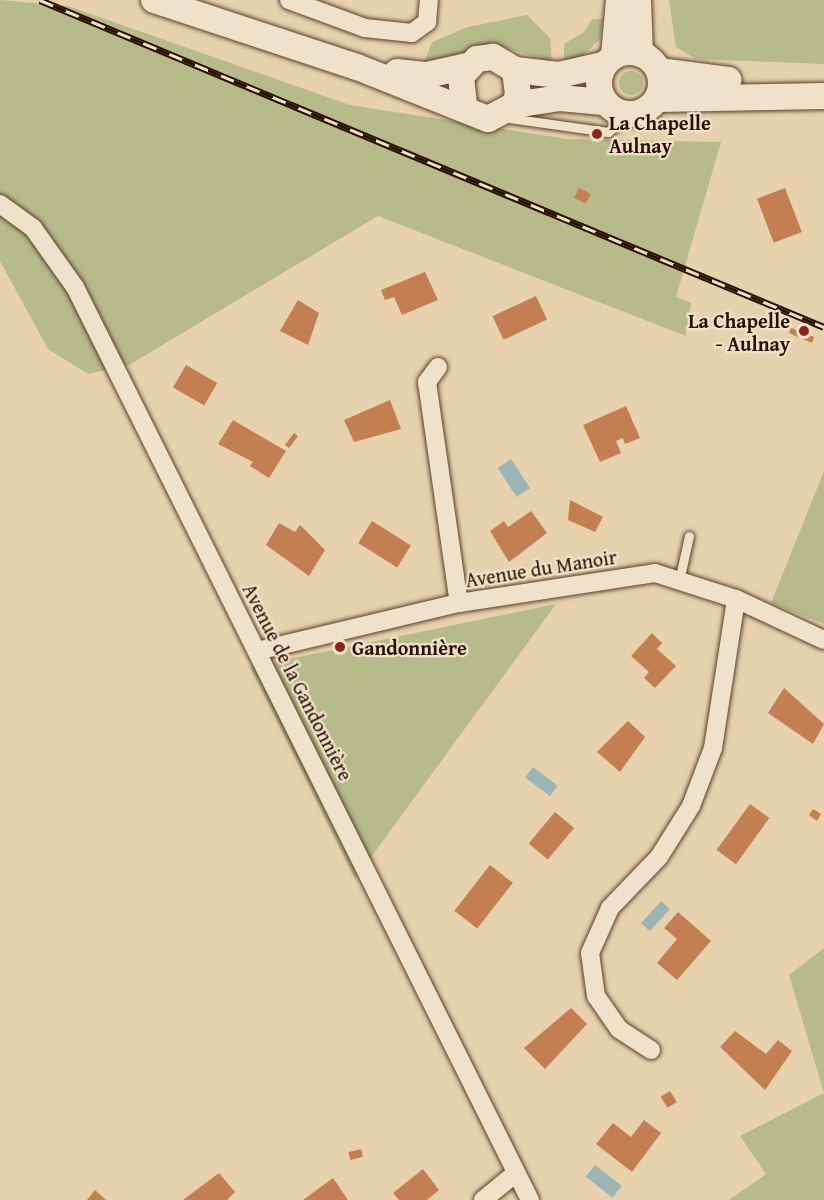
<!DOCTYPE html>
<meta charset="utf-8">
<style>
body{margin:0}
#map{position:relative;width:824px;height:1200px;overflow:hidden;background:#e8d1ad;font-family:"Gentium Book Plus",serif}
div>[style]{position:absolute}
.green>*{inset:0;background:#b6bb89}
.round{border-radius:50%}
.water>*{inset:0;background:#9bb5b5;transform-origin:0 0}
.building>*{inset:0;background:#c37f51;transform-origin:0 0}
.roads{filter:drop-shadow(0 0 2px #5a402b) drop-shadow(0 0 2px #5a402b)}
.lane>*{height:9px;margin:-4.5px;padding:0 4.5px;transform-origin:4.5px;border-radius:4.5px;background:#f0e1ca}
.street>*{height:18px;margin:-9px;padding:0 9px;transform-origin:9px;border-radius:9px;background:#f0e1ca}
.secondary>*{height:26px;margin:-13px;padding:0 13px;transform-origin:13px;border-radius:13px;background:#f0e1ca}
.secondary>.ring{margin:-13px;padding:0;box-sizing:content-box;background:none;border:26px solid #f0e1ca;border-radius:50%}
.rail>*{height:7px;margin-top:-3.5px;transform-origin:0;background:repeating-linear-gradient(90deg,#f0e1ca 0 14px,#2a1000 0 28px);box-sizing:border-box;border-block:2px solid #2a1000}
.dots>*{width:16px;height:16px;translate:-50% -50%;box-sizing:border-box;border:3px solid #f0e1ca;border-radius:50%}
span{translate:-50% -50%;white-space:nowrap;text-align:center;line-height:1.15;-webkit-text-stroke:4.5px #f0e1ca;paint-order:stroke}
.poi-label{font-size:20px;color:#2a1000;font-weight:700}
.left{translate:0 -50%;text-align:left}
.right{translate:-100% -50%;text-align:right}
.street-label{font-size:20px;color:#2a1000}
</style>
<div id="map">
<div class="green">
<div style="clip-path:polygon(0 0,68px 6px,350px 105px,567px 139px,721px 142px,676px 297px,691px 303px,686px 336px,378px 216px,129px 365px,88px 374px,48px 349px,0 261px)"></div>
<div style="clip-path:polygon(669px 0,824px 0,824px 64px,696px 59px,676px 47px)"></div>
<div style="clip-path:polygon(527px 15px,550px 38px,552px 63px,495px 44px,423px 66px,432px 42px,468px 27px)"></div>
<div style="clip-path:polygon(592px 19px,603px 19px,600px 39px,581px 57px,564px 60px,564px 44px,584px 32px)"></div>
<div class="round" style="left:619px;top:71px;width:24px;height:24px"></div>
<div style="clip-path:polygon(824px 471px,824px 624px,771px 603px)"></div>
<div style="clip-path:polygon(556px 604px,355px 879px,250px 667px)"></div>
<div style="clip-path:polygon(824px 948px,824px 1200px,729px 1200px,766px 1174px,740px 1136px,824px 1093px,789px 975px)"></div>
</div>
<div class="water">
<div style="left:511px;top:459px;width:35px;height:16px;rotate:57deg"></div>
<div style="left:533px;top:767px;width:31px;height:13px;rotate:37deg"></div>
<div style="left:661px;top:901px;width:12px;height:30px;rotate:42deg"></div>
<div style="left:595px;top:1165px;width:34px;height:15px;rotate:38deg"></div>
</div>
<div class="building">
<div style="left:579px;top:188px;width:13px;height:11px;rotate:27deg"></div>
<div style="left:785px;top:188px;width:47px;height:30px;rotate:69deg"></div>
<div style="clip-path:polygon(425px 272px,438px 300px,402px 315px,394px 297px,385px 300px,381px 290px)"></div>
<div style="left:536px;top:296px;width:26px;height:48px;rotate:65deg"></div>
<div style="clip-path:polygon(298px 300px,319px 313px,308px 345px,280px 331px)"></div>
<div style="clip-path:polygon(791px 328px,814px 337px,812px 343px,789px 333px)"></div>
<div style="left:186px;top:365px;width:36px;height:26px;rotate:30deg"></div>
<div style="clip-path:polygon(390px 400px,401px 429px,354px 442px,344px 420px)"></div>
<div style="clip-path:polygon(626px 406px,640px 438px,625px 444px,623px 438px,616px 441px,621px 453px,600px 462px,583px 425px)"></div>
<div style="clip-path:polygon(233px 420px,286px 451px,269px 478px,250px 466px,253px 462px,218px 444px)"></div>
<div style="left:294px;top:433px;width:5px;height:15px;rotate:37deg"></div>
<div style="clip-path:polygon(570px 500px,603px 517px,595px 532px,568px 520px)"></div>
<div style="clip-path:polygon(531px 511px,547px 533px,509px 562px,490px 531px,504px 521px,508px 527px)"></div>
<div style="left:372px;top:521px;width:46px;height:26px;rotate:32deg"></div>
<div style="clip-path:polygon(279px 523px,295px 532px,300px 525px,325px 550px,309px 576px,266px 545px)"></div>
<div style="clip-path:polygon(652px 633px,662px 643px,657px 649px,676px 666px,655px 688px,644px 678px,649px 672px,631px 656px)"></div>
<div style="clip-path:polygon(784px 688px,824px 724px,813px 744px,768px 713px)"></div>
<div style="clip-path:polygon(628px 721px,645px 737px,620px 772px,597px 752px)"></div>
<div style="left:750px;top:804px;width:24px;height:57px;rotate:36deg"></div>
<div style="clip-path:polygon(813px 809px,821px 814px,817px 821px,809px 815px)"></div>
<div style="left:555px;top:812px;width:25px;height:41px;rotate:40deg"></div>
<div style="left:490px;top:865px;width:29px;height:58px;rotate:38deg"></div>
<div style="clip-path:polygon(678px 912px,711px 941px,677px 980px,657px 963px,677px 939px,664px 928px)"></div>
<div style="clip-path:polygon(571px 1008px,587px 1024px,545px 1069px,524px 1048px)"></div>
<div style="clip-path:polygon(735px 1031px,766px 1054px,778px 1040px,792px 1051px,765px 1090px,720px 1047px)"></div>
<div style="left:670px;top:1091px;width:13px;height:11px;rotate:58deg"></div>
<div style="clip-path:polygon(644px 1120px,661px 1133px,632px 1172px,596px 1144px,613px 1123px,631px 1137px)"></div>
<div style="left:361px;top:1149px;width:8px;height:13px;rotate:76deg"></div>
<div style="clip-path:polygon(423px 1169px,439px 1190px,427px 1200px,399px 1200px,393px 1193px)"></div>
<div style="clip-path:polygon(219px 1173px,235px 1192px,227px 1200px,183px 1200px)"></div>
<div style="clip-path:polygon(333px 1178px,348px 1200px,303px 1200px)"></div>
<div style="clip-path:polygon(95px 1190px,106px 1200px,87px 1200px)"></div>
</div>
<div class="roads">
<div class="lane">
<div style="left:502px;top:117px;width:107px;rotate:8.1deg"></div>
<div style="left:608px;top:132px;width:27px;rotate:-39deg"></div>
<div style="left:679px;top:581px;width:46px;rotate:-77.5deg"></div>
</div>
<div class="street">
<div style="left:289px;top:0;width:81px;rotate:20.2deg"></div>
<div style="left:365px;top:28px;width:47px;rotate:6.1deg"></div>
<div style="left:412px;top:33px;width:19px;rotate:-36deg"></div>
<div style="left:427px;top:22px;width:22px;rotate:-85deg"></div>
<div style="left:0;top:204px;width:41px;rotate:36deg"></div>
<div style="left:33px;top:228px;width:72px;rotate:54.6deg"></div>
<div style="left:75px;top:287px;width:1020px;rotate:63.51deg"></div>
<div style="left:438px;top:367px;width:19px;rotate:126deg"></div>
<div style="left:427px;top:382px;width:223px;rotate:81.8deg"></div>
<div style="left:257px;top:651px;width:208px;rotate:-13.4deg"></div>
<div style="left:459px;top:603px;width:198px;rotate:-8.7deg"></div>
<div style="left:655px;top:573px;width:85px;rotate:17.8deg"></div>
<div style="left:736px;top:599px;width:97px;rotate:25deg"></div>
<div style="left:651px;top:1050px;width:38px;rotate:-147deg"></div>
<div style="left:619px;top:1029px;width:40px;rotate:-124.9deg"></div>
<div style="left:596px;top:996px;width:43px;rotate:-97.9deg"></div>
<div style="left:590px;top:953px;width:49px;rotate:-66deg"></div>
<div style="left:610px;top:908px;width:71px;rotate:-46.1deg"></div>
<div style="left:659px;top:857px;width:60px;rotate:-57.9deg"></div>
<div style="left:691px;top:806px;width:62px;rotate:-69.2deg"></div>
<div style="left:713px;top:748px;width:151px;rotate:-81.2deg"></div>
<div style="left:483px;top:1200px;width:43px;rotate:-39.3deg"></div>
</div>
<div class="secondary">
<div style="left:154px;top:0;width:214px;rotate:18.3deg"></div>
<div style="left:357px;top:67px;width:141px;rotate:21.7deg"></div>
<div style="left:488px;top:119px;width:30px;rotate:-28deg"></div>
<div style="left:514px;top:105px;width:11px;rotate:-68deg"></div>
<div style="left:518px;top:95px;width:25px;rotate:-97deg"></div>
<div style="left:515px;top:70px;width:26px;rotate:-149deg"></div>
<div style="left:493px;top:57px;width:16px;rotate:173deg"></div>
<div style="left:477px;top:59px;width:23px;rotate:133deg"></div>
<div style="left:461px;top:76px;width:31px;rotate:84deg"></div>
<div style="left:638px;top:0;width:54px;rotate:87.9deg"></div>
<div class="ring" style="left:599px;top:52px;width:36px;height:36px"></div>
<div style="left:614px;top:56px;width:56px;rotate:-84.9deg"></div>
<div style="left:515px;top:70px;width:44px;rotate:6.5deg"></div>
<div style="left:559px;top:75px;width:45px;rotate:-12.8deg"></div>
<div style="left:659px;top:71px;width:70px;rotate:7.4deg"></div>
<div style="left:397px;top:72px;width:30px;rotate:6deg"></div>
<div style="left:427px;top:75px;width:41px;rotate:-12.7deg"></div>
<div style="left:658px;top:99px;width:166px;rotate:-1deg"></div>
<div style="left:514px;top:105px;width:47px;rotate:-8.7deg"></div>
<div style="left:560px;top:98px;width:43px;rotate:5.3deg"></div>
</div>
</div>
<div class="rail">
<div style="left:40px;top:0;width:849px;rotate:22.64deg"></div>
</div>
<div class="dots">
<div style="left:597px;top:134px;background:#8f2418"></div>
<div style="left:804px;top:331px;background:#8f2418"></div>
<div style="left:340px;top:647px;background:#8f2418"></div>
</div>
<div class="poi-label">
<span class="left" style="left:609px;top:134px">La Chapelle<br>Aulnay</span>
<span class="right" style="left:790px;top:332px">La Chapelle<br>- Aulnay</span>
<span class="left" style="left:352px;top:647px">Gandonnière</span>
</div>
<div class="street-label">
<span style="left:541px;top:568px;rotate:-9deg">Avenue du Manoir</span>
<span style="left:298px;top:682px;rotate:63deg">Avenue de la Gandonnière</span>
</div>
</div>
